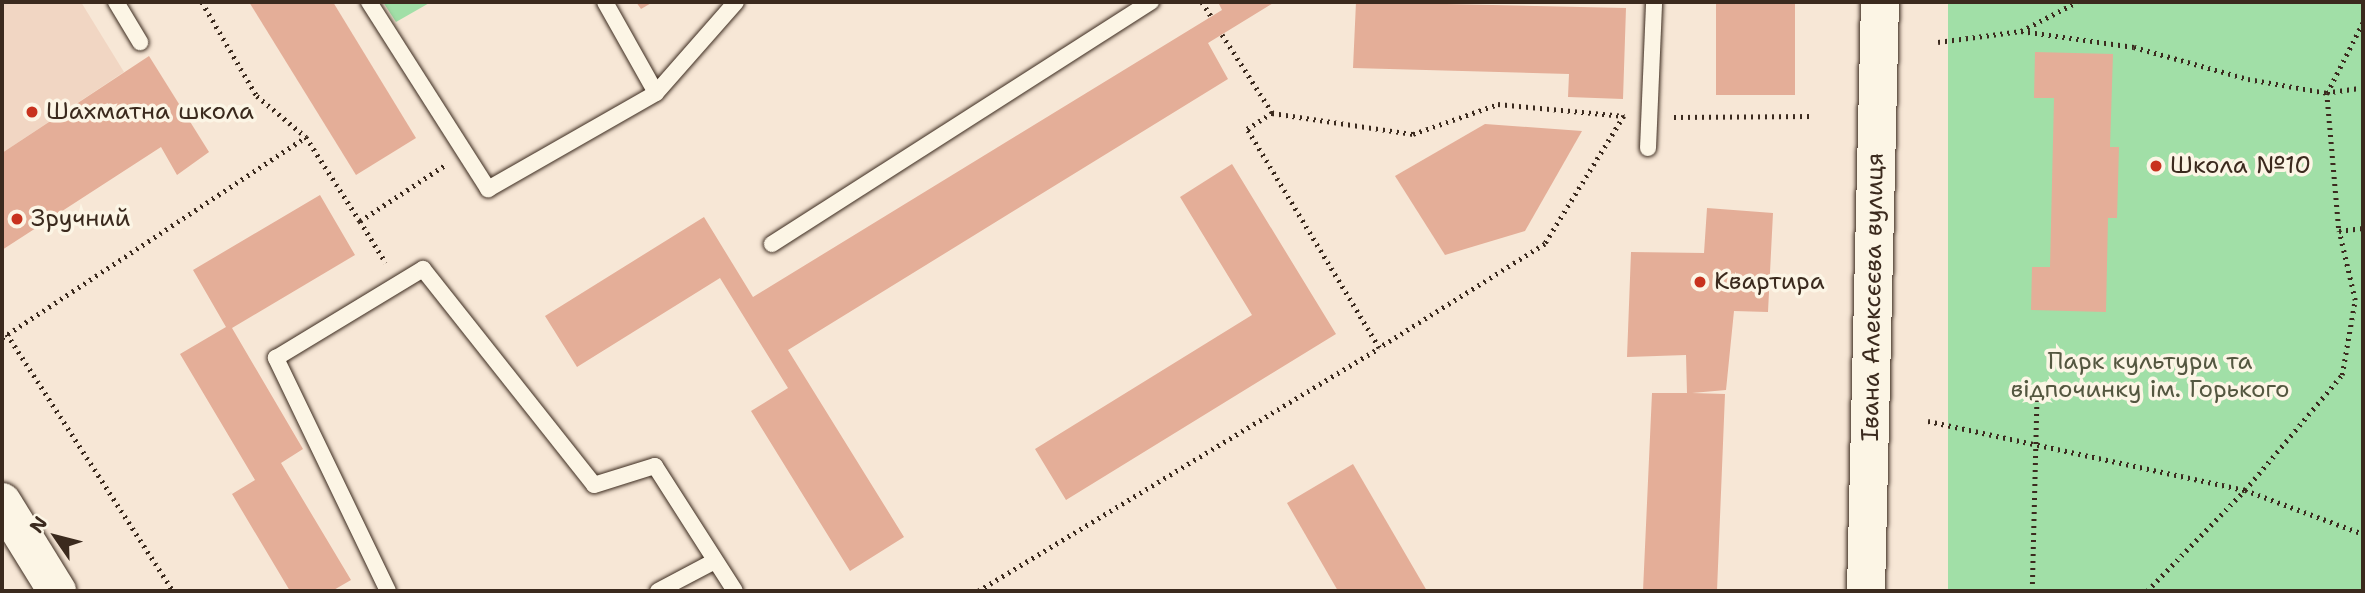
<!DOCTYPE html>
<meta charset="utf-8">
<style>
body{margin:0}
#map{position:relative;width:2365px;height:593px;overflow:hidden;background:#f7e7d6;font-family:"Shantell Sans",sans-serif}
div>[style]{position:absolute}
.built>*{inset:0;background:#f1d6c3}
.green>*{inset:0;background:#a1dfa7;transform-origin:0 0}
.building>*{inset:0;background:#e4ae98;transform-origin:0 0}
.path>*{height:4.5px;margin-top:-2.25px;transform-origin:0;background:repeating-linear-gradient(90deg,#3b2a1e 0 2px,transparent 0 7px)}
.roads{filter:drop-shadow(0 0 2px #3b2a1e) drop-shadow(0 0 2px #3b2a1e)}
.lane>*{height:16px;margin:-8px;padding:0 8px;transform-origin:8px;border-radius:8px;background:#fcf5e5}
.secondary>*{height:38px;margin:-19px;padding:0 19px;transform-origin:19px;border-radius:19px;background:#fcf5e5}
.dots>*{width:19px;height:19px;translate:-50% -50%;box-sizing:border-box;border:4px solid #fcf5e5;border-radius:50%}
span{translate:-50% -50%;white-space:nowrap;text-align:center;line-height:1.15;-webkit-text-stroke:7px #fcf5e5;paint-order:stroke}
.poi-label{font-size:24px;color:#3b2a1e}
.left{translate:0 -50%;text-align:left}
.street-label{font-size:24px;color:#3b2a1e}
.park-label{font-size:24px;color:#545740}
.frame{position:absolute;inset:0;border:4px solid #3b2a1e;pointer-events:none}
.north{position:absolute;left:21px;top:502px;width:70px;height:70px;-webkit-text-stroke:5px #fcf5e5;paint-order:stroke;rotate:305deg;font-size:19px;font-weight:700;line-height:28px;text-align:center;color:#3b2a1e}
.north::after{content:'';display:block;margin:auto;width:24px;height:32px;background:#3b2a1e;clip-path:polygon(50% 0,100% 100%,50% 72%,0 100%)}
</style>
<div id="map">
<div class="built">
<div style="clip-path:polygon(2px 2px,81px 2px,124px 72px,2px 153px)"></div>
</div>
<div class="green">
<div style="clip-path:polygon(383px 2px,431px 2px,396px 22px)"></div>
<div style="left:1948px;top:2px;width:415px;height:589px"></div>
</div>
<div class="building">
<div style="clip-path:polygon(249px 2px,333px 2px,416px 138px,356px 175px)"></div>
<div style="clip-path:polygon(636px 2px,653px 2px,641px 9px)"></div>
<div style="clip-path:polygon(1218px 2px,1275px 2px,1208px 43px,1228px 79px,788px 350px,904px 537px,850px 571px,751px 411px,788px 388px,720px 278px,577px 367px,545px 316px,704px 217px,753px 297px,1222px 10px)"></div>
<div style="clip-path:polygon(1356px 2px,1626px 8px,1623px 99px,1568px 97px,1569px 74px,1353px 68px)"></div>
<div style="left:1716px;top:2px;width:79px;height:93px"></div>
<div style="clip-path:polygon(2035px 52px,2113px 54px,2110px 147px,2119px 147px,2117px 218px,2108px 218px,2106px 312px,2031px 310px,2032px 267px,2050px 267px,2054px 98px,2034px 98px)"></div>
<div style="clip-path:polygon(149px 56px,209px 152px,177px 175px,161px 147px,2px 250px,2px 153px)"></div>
<div style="clip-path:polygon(1485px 124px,1582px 131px,1525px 231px,1445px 255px,1395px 176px)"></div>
<div style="clip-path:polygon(1232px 164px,1336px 334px,1066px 500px,1035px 449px,1252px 315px,1180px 197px)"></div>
<div style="clip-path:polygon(320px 195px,355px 255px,232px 328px,303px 449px,281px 463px,351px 580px,332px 591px,290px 591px,232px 494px,255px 480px,180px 354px,226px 327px,193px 270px)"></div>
<div style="clip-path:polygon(1707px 208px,1773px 213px,1768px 312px,1734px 311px,1726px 390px,1692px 393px,1725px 394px,1717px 591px,1643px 591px,1652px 393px,1687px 393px,1686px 355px,1627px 357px,1631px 252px,1704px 253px)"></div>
<div style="clip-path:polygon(1353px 464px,1427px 591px,1338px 591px,1287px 503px)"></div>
</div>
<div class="path">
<div style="left:202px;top:2px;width:109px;rotate:59.7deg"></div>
<div style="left:257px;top:96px;width:64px;rotate:39.9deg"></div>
<div style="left:306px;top:137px;width:100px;rotate:57.3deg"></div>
<div style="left:360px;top:221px;width:102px;rotate:-33.4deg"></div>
<div style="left:1202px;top:2px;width:17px;rotate:57deg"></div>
<div style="left:2021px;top:31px;width:114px;rotate:8.1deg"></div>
<div style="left:2134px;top:47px;width:118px;rotate:15.7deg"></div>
<div style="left:2248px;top:79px;width:80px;rotate:10deg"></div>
<div style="left:2327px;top:93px;width:80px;rotate:-63.1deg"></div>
<div style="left:1938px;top:42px;width:84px;rotate:-7.5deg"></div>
<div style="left:2021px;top:31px;width:63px;rotate:-27.4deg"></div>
<div style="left:2363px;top:88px;width:36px;rotate:172deg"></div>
<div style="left:2327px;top:93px;width:139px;rotate:85deg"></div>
<div style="left:2339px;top:231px;width:24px;rotate:-7deg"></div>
<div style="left:1272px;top:113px;width:143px;rotate:8.5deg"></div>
<div style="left:1413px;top:134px;width:90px;rotate:-19.4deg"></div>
<div style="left:1498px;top:104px;width:127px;rotate:5.4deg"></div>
<div style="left:1624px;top:116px;width:150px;rotate:121.7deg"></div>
<div style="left:1545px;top:244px;width:196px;rotate:147.9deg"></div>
<div style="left:1674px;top:117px;width:140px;rotate:-0.4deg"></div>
<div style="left:360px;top:221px;width:49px;rotate:58.2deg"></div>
<div style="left:7px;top:334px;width:306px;rotate:57.1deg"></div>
<div style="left:2px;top:338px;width:364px;rotate:-33.5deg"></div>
<div style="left:1928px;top:421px;width:324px;rotate:12.3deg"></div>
<div style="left:2245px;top:490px;width:126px;rotate:20.4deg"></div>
<div style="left:978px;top:591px;width:469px;rotate:-31.2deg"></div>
<div style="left:1379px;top:348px;width:256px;rotate:-121.1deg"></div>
<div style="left:1247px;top:129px;width:30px;rotate:-33deg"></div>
<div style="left:1272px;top:113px;width:93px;rotate:-122.7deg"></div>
<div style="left:2032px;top:591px;width:201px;rotate:-88.6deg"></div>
<div style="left:2147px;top:591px;width:141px;rotate:-45.9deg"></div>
<div style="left:2245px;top:490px;width:150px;rotate:-49.9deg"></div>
<div style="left:2342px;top:375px;width:76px;rotate:-80.2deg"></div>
<div style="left:2355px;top:300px;width:71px;rotate:-103.1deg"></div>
</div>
<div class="roads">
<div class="lane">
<div style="left:116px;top:2px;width:47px;rotate:59deg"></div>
<div style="left:369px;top:2px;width:222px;rotate:57.5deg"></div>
<div style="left:488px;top:189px;width:193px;rotate:-29.7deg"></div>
<div style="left:656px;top:93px;width:121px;rotate:-48.7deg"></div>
<div style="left:605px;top:2px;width:104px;rotate:60.7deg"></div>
<div style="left:1648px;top:148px;width:146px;rotate:-87.6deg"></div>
<div style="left:772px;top:244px;width:450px;rotate:-32.6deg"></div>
<div style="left:388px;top:591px;width:259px;rotate:-115.7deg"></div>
<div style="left:276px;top:358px;width:172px;rotate:-31.2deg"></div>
<div style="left:423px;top:269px;width:275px;rotate:51.6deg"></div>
<div style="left:594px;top:485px;width:64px;rotate:-17.3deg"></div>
<div style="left:655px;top:466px;width:148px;rotate:57.4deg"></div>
<div style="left:658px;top:591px;width:64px;rotate:-27.8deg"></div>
</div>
<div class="secondary">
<div style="left:2px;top:502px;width:105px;rotate:58.3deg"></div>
<div style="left:1866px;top:591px;width:589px;rotate:-88.64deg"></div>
</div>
</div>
<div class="dots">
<div style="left:32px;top:112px;background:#c8321e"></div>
<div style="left:2156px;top:166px;background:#c8321e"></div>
<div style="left:17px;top:219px;background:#c8321e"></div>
<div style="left:1700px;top:282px;background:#c8321e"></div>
</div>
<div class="poi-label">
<span class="left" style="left:46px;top:112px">Шахматна школа</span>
<span class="left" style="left:2170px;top:166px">Школа №10</span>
<span class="left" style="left:31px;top:219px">Зручний</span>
<span class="left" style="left:1714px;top:282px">Квартира</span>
</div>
<div class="street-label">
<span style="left:1873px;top:297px;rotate:-89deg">Івана Алексєєва вулиця</span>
</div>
<div class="park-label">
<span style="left:2150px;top:376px">Парк культури та<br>відпочинку ім. Горького</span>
</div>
<div class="frame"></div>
<div class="north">N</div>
</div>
